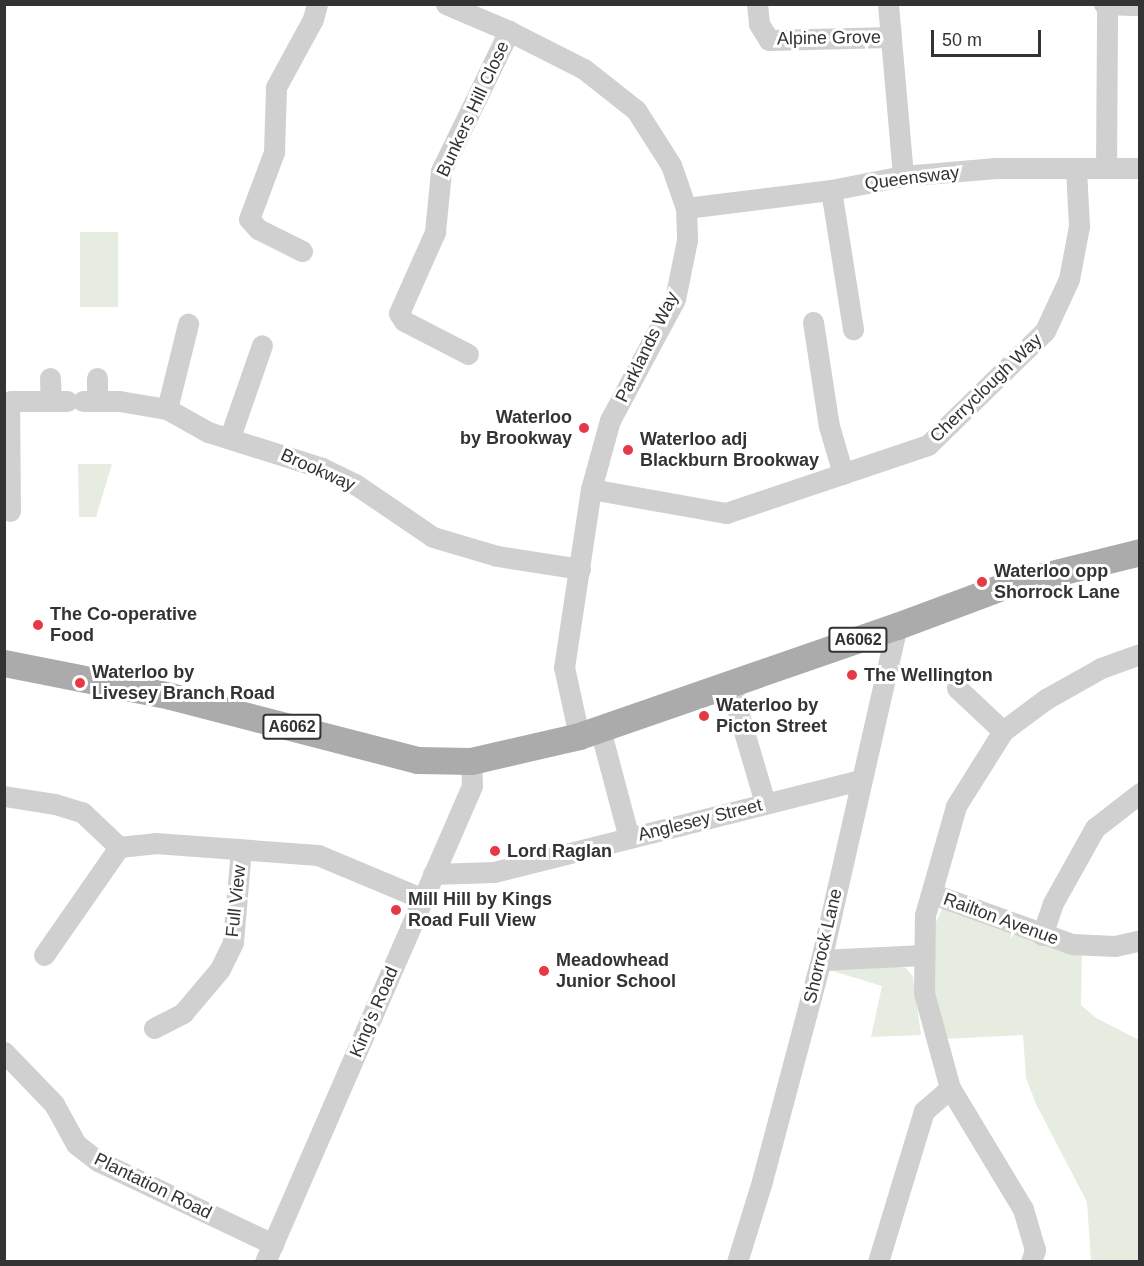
<!DOCTYPE html>
<style>
body{margin:0}
#map{position:relative;width:1144px;height:1266px;overflow:hidden;background:#fff;font-family:Arial,sans-serif}
div>[style]{position:absolute}
.green>*{inset:0;background:#e6ecdf;transform-origin:0 0}
.minor>*{height:21px;margin:-10.5px;padding:0 10.5px;transform-origin:10.5px;border-radius:10.5px;background:#d0d0d0}
.major>*{height:27px;margin:-13.5px;padding:0 13.5px;transform-origin:13.5px;border-radius:13.5px;background:#ababab}
.dots>*{width:16px;height:16px;translate:-50% -50%;box-sizing:border-box;border:3px solid #fff;border-radius:50%}
span{translate:-50% -50%;white-space:nowrap;text-align:center;line-height:1.15;-webkit-text-stroke:6px #fff;paint-order:stroke}
.shield-label span{padding:2px 4px;background:#fff;border:2px solid;border-radius:4px;-webkit-text-stroke-width:0}
.shield-label{font-size:16px;color:#333;font-weight:700}
.street-label{font-size:18px;color:#333}
.poi-label{font-size:18px;color:#333;font-weight:700}
.right{translate:-100% -50%;text-align:right}
.left{translate:0 -50%;text-align:left}
.frame{position:absolute;inset:0;border:6px solid #333;pointer-events:none}
.scale{position:absolute;left:931px;top:30px;width:110px;height:27px;box-sizing:border-box;border:3px solid #333;border-top:0;padding-left:8px;font-size:18px;line-height:21px;white-space:nowrap;color:#333;-webkit-text-stroke:4px #fff;paint-order:stroke}
</style>
<div id="map">
<div class="green">
<div style="left:80px;top:232px;width:38px;height:75px"></div>
<div style="clip-path:polygon(78px 464px,112px 464px,96px 517px,79px 517px)"></div>
<div style="clip-path:polygon(945px 903px,1082px 950px,1081px 1005px,1096px 1018px,1139px 1040px,1139px 1261px,1091px 1261px,1087px 1202px,1036px 1104px,1026px 1078px,1023px 1035px,943px 1039px,933px 988px,935px 924px)"></div>
<div style="clip-path:polygon(895px 965px,906px 968px,913px 977px,921px 1035px,871px 1037px,882px 986px,829px 970px)"></div>
</div>
<div class="minor">
<div style="left:446px;top:4px;width:69px;rotate:23.2deg"></div>
<div style="left:509px;top:31px;width:84px;rotate:26.9deg"></div>
<div style="left:584px;top:69px;width:66px;rotate:38.3deg"></div>
<div style="left:636px;top:110px;width:65px;rotate:57.5deg"></div>
<div style="left:671px;top:165px;width:46px;rotate:70.8deg"></div>
<div style="left:686px;top:208px;width:32px;rotate:88deg"></div>
<div style="left:687px;top:240px;width:60px;rotate:101.5deg"></div>
<div style="left:675px;top:299px;width:137px;rotate:118.2deg"></div>
<div style="left:610px;top:420px;width:72px;rotate:105.4deg"></div>
<div style="left:591px;top:489px;width:180px;rotate:98.6deg"></div>
<div style="left:564px;top:667px;width:71px;rotate:77.7deg"></div>
<div style="left:757px;top:4px;width:20px;rotate:84deg"></div>
<div style="left:759px;top:24px;width:19px;rotate:58deg"></div>
<div style="left:769px;top:40px;width:121px;rotate:-1.4deg"></div>
<div style="left:888px;top:4px;width:173px;rotate:85deg"></div>
<div style="left:1104px;top:4px;width:36px;rotate:2deg"></div>
<div style="left:1106px;top:168px;width:163px;rotate:-89.6deg"></div>
<div style="left:831px;top:190px;width:141px;rotate:81deg"></div>
<div style="left:686px;top:208px;width:146px;rotate:-7.1deg"></div>
<div style="left:831px;top:190px;width:73px;rotate:-11deg"></div>
<div style="left:903px;top:176px;width:93px;rotate:-4.9deg"></div>
<div style="left:996px;top:168px;width:144px"></div>
<div style="left:302px;top:251px;width:49px;rotate:-153.4deg"></div>
<div style="left:258px;top:229px;width:13px;rotate:-132deg"></div>
<div style="left:249px;top:219px;width:72px;rotate:-69.5deg"></div>
<div style="left:274px;top:152px;width:65px;rotate:-88.2deg"></div>
<div style="left:276px;top:87px;width:77px;rotate:-61.4deg"></div>
<div style="left:313px;top:19px;width:16px;rotate:-75deg"></div>
<div style="left:813px;top:322px;width:105px;rotate:81.3deg"></div>
<div style="left:829px;top:426px;width:50px;rotate:73.7deg"></div>
<div style="left:468px;top:354px;width:72px;rotate:-152.7deg"></div>
<div style="left:404px;top:321px;width:9px;rotate:-122deg"></div>
<div style="left:399px;top:313px;width:89px;rotate:-66deg"></div>
<div style="left:435px;top:232px;width:61px;rotate:-84.4deg"></div>
<div style="left:441px;top:171px;width:156px;rotate:-64.1deg"></div>
<div style="left:50px;top:378px;width:23px;rotate:88deg"></div>
<div style="left:97px;top:378px;width:23px;rotate:90deg"></div>
<div style="left:83px;top:401px;width:36px"></div>
<div style="left:119px;top:401px;width:49px;rotate:9.5deg"></div>
<div style="left:167px;top:409px;width:47px;rotate:29.3deg"></div>
<div style="left:208px;top:432px;width:120px;rotate:17.5deg"></div>
<div style="left:322px;top:468px;width:37px;rotate:26deg"></div>
<div style="left:355px;top:484px;width:94px;rotate:34.2deg"></div>
<div style="left:433px;top:537px;width:67px;rotate:16.5deg"></div>
<div style="left:497px;top:556px;width:84px;rotate:8.9deg"></div>
<div style="left:167px;top:409px;width:88px;rotate:-76.1deg"></div>
<div style="left:230px;top:437px;width:97px;rotate:-70.8deg"></div>
<div style="left:591px;top:489px;width:137px;rotate:10.1deg"></div>
<div style="left:726px;top:513px;width:213px;rotate:-18.6deg"></div>
<div style="left:928px;top:445px;width:163px;rotate:-44.3deg"></div>
<div style="left:1045px;top:331px;width:57px;rotate:-65.2deg"></div>
<div style="left:1069px;top:279px;width:54px;rotate:-79.3deg"></div>
<div style="left:1079px;top:226px;width:58px;rotate:-93deg"></div>
<div style="left:10px;top:511px;width:108px;rotate:-90.5deg"></div>
<div style="left:9px;top:403px;width:3px;rotate:-45deg"></div>
<div style="left:11px;top:401px;width:56px"></div>
<div style="left:730px;top:684px;width:124px;rotate:73.6deg"></div>
<div style="left:957px;top:688px;width:63px;rotate:43.1deg"></div>
<div style="left:600px;top:729px;width:113px;rotate:75.1deg"></div>
<div style="left:4px;top:796px;width:52px;rotate:8.9deg"></div>
<div style="left:55px;top:804px;width:28px;rotate:17deg"></div>
<div style="left:82px;top:812px;width:51px;rotate:43.4deg"></div>
<div style="left:433px;top:874px;width:61px;rotate:-1.9deg"></div>
<div style="left:494px;top:872px;width:378px;rotate:-14.1deg"></div>
<div style="left:933px;top:894px;width:148px;rotate:19.8deg"></div>
<div style="left:1072px;top:944px;width:43px;rotate:2.7deg"></div>
<div style="left:1115px;top:946px;width:26px;rotate:-13deg"></div>
<div style="left:1042px;top:935px;width:34px;rotate:-71deg"></div>
<div style="left:1053px;top:903px;width:86px;rotate:-60.8deg"></div>
<div style="left:1095px;top:828px;width:57px;rotate:-37.9deg"></div>
<div style="left:44px;top:955px;width:131px;rotate:-55.2deg"></div>
<div style="left:119px;top:847px;width:36px;rotate:-6deg"></div>
<div style="left:155px;top:843px;width:163px;rotate:4.2deg"></div>
<div style="left:318px;top:855px;width:114px;rotate:22.7deg"></div>
<div style="left:821px;top:960px;width:102px;rotate:-2.8deg"></div>
<div style="left:154px;top:1028px;width:33px;rotate:-27deg"></div>
<div style="left:183px;top:1013px;width:57px;rotate:-49.9deg"></div>
<div style="left:220px;top:969px;width:30px;rotate:-64deg"></div>
<div style="left:233px;top:942px;width:93px;rotate:-85.1deg"></div>
<div style="left:4px;top:1052px;width:72px;rotate:46.1deg"></div>
<div style="left:54px;top:1104px;width:46px;rotate:61.2deg"></div>
<div style="left:76px;top:1144px;width:28px;rotate:38deg"></div>
<div style="left:98px;top:1161px;width:194px;rotate:25.4deg"></div>
<div style="left:265px;top:1262px;width:519px;rotate:-66.5deg"></div>
<div style="left:472px;top:786px;width:25px;rotate:-92deg"></div>
<div style="left:737px;top:1262px;width:85px;rotate:-72.8deg"></div>
<div style="left:762px;top:1181px;width:229px;rotate:-75.1deg"></div>
<div style="left:821px;top:960px;width:343px;rotate:-77.2deg"></div>
<div style="left:878px;top:1262px;width:158px;rotate:-73.1deg"></div>
<div style="left:924px;top:1111px;width:35px;rotate:-41deg"></div>
<div style="left:1031px;top:1262px;width:13px;rotate:-72deg"></div>
<div style="left:1035px;top:1250px;width:43px;rotate:-106.3deg"></div>
<div style="left:1023px;top:1209px;width:141px;rotate:-121.1deg"></div>
<div style="left:950px;top:1088px;width:98px;rotate:-105.3deg"></div>
<div style="left:924px;top:993px;width:78px;rotate:-89.3deg"></div>
<div style="left:925px;top:915px;width:113px;rotate:-74.1deg"></div>
<div style="left:956px;top:806px;width:89px;rotate:-57.9deg"></div>
<div style="left:1003px;top:731px;width:54px;rotate:-36.7deg"></div>
<div style="left:1046px;top:699px;width:63px;rotate:-29.4deg"></div>
<div style="left:1101px;top:668px;width:41px;rotate:-19.7deg"></div>
</div>
<div class="major">
<div style="left:4px;top:663px;width:169px;rotate:11.2deg"></div>
<div style="left:170px;top:696px;width:255px;rotate:14.5deg"></div>
<div style="left:417px;top:760px;width:54px;rotate:1.1deg"></div>
<div style="left:471px;top:761px;width:111px;rotate:-13deg"></div>
<div style="left:579px;top:736px;width:336px;rotate:-19.1deg"></div>
<div style="left:897px;top:626px;width:117px;rotate:-20.4deg"></div>
<div style="left:1007px;top:585px;width:137px;rotate:-13.9deg"></div>
</div>
<div class="dots">
<div style="left:584px;top:428px;background:#e63946"></div>
<div style="left:628px;top:450px;background:#e63946"></div>
<div style="left:982px;top:582px;background:#e63946"></div>
<div style="left:38px;top:625px;background:#e63946"></div>
<div style="left:852px;top:675px;background:#e63946"></div>
<div style="left:80px;top:683px;background:#e63946"></div>
<div style="left:704px;top:716px;background:#e63946"></div>
<div style="left:495px;top:851px;background:#e63946"></div>
<div style="left:396px;top:910px;background:#e63946"></div>
<div style="left:544px;top:971px;background:#e63946"></div>
</div>
<div class="shield-label">
<span style="left:858px;top:640px">A6062</span>
<span style="left:292px;top:727px">A6062</span>
</div>
<div class="street-label">
<span style="left:829px;top:38px;rotate:-1deg">Alpine Grove</span>
<span style="left:473px;top:109px;rotate:-65deg">Bunkers Hill Close</span>
<span style="left:912px;top:178px;rotate:-7deg">Queensway</span>
<span style="left:647px;top:347px;rotate:-64deg">Parklands Way</span>
<span style="left:986px;top:388px;rotate:-44deg">Cherryclough Way</span>
<span style="left:318px;top:470px;rotate:24deg">Brookway</span>
<span style="left:700px;top:820px;rotate:-14deg">Anglesey Street</span>
<span style="left:236px;top:901px;rotate:-84deg">Full View</span>
<span style="left:1001px;top:919px;rotate:20deg">Railton Avenue</span>
<span style="left:823px;top:946px;rotate:-77deg">Shorrock Lane</span>
<span style="left:374px;top:1012px;rotate:-67deg">King's Road</span>
<span style="left:153px;top:1186px;rotate:26deg">Plantation Road</span>
</div>
<div class="poi-label">
<span class="right" style="left:572px;top:428px">Waterloo<br>by Brookway</span>
<span class="left" style="left:640px;top:450px">Waterloo adj<br>Blackburn Brookway</span>
<span class="left" style="left:994px;top:582px">Waterloo opp<br>Shorrock Lane</span>
<span class="left" style="left:50px;top:625px">The Co-operative<br>Food</span>
<span class="left" style="left:92px;top:683px">Waterloo by<br>Livesey Branch Road</span>
<span class="left" style="left:864px;top:675px">The Wellington</span>
<span class="left" style="left:716px;top:716px">Waterloo by<br>Picton Street</span>
<span class="left" style="left:507px;top:851px">Lord Raglan</span>
<span class="left" style="left:408px;top:910px">Mill Hill by Kings<br>Road Full View</span>
<span class="left" style="left:556px;top:971px">Meadowhead<br>Junior School</span>
</div>
<div class="frame"></div>
<div class="scale">50 m</div>
</div>
